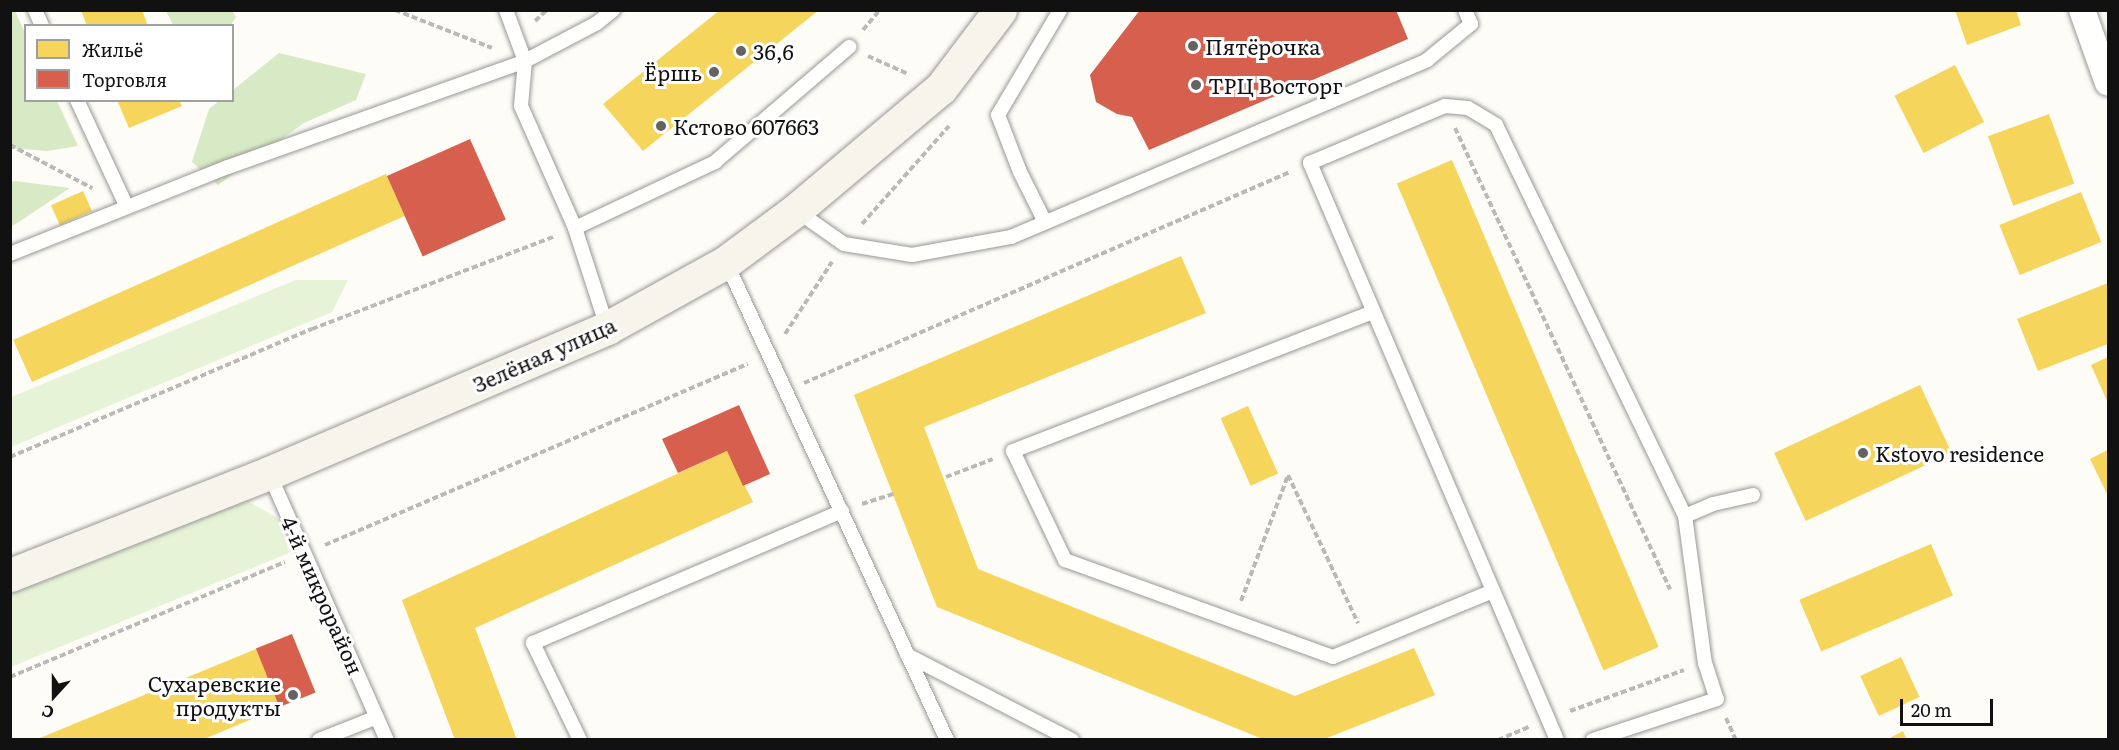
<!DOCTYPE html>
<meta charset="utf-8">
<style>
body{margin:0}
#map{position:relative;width:2119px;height:750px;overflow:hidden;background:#fdfcf7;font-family:Literata,serif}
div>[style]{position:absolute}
.green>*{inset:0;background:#e7f3d7}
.forest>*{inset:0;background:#d8eac5}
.homes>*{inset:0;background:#f6d55c;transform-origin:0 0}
.shops>*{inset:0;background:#d6604d;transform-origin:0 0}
.path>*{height:4px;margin-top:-2px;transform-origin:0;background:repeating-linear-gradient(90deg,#b9b9b8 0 6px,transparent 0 9px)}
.roads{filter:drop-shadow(0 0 2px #979795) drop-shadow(0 0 2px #979795)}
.service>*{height:14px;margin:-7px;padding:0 7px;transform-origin:7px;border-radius:7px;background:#fffffe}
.minor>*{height:26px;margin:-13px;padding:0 13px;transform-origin:13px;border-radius:13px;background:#fffffe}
.secondary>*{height:33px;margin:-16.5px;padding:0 16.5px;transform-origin:16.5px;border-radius:16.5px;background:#f6f4eb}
.dots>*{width:16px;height:16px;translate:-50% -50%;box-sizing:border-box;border:3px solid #fff;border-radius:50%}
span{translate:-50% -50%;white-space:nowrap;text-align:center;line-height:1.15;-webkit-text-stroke:6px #fff;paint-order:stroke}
.poi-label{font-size:21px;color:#111}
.left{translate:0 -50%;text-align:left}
.right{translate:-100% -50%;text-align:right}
.street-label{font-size:21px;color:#111}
.frame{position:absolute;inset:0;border:12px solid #111;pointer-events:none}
.legend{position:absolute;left:24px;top:24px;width:210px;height:78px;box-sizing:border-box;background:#fff;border:2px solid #a0a0a0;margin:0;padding:8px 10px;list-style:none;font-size:18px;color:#111}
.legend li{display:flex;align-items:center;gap:12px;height:30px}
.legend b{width:30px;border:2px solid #a0a0a0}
.north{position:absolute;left:24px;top:666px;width:60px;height:60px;-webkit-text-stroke:4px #fff;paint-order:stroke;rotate:201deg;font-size:16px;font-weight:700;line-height:24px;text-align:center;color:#111}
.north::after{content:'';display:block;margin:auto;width:21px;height:27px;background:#111;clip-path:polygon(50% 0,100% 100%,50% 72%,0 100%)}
.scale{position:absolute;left:1900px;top:699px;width:93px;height:27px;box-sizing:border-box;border:3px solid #111;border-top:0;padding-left:8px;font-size:18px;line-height:21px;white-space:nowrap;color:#111;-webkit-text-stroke:4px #fff;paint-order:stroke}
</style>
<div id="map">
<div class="green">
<div style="clip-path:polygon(296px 280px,348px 280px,332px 312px,11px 447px,11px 397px)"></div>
<div style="clip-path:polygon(246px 500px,279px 519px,289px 553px,11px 667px,11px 594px)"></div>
</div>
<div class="forest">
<div style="clip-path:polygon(10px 11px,15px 11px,25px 33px,26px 100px,57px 101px,78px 146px,47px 151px,11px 148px)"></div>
<div style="clip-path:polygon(166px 11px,232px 11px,236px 17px,231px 25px,173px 25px)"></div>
<div style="clip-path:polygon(279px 53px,366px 74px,356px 100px,304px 123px,218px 185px,192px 162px,209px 109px,219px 101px,232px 100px,233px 90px)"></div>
<div style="clip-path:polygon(15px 181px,70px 188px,11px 227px,11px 182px)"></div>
</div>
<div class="homes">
<div style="clip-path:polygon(81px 10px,142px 10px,148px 26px,87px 26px)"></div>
<div style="clip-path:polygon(720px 10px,819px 10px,643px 151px,603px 104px)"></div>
<div style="clip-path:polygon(1955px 10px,2016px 10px,2021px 25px,1967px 45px)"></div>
<div style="left:1955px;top:65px;width:64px;height:68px;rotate:63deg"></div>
<div style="clip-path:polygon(117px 100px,179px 100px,182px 106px,129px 128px)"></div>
<div style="left:2049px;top:114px;width:74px;height:65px;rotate:70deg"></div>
<div style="left:1452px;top:160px;width:529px;height:60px;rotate:67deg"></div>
<div style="left:386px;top:174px;width:46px;height:408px;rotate:66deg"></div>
<div style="left:83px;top:191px;width:22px;height:35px;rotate:66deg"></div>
<div style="left:2081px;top:192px;width:54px;height:88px;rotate:68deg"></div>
<div style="clip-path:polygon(1181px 256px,1206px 313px,924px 427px,978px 569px,1295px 696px,1414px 648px,1435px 695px,1322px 740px,1265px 740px,937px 607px,854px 395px)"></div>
<div style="clip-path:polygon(2108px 283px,2108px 344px,2038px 371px,2017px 319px)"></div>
<div style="clip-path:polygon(2108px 357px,2108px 403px,2091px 365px)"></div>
<div style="left:1920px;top:385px;width:75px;height:161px;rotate:65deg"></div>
<div style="left:1248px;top:406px;width:74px;height:30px;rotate:66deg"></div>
<div style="clip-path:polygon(2108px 450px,2108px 496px,2090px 459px)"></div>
<div style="clip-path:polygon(727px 451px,753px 502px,475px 628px,517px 740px,455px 740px,402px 600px)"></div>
<div style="left:1931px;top:544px;width:56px;height:143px;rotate:67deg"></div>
<div style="clip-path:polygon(256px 649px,280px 707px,202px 740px,35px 740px)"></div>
<div style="left:1901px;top:657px;width:44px;height:45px;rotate:65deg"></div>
<div style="clip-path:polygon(1903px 731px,1907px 740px,1886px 740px)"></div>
</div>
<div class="shops">
<div style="clip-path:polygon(1140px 10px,1396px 10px,1408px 39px,1149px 150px,1132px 117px,1117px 114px,1096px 102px,1090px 75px)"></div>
<div style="left:470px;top:139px;width:88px;height:91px;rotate:66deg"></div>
<div style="clip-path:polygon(739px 405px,770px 474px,743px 486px,727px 451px,678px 473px,662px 439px)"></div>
<div style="left:292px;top:634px;width:63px;height:39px;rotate:68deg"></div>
</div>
<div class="path">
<div style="left:395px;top:10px;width:104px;rotate:21.4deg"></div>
<div style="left:535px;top:21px;width:16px;rotate:-43deg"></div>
<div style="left:863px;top:30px;width:26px;rotate:-50deg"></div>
<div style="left:868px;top:56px;width:44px;rotate:24.2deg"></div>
<div style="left:1455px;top:128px;width:509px;rotate:65deg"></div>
<div style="left:10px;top:145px;width:93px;rotate:27.7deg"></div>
<div style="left:862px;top:224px;width:131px;rotate:-48.4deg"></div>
<div style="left:785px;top:334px;width:86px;rotate:-56.9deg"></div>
<div style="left:804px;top:383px;width:530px;rotate:-23.47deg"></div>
<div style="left:10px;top:457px;width:328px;rotate:-23deg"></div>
<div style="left:312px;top:329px;width:260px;rotate:-20.9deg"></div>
<div style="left:946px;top:477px;width:50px;rotate:-21deg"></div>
<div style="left:862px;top:504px;width:33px;rotate:-18deg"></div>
<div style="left:325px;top:545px;width:460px;rotate:-23.2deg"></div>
<div style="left:1241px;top:601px;width:134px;rotate:-69.5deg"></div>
<div style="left:1288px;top:475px;width:164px;rotate:64.7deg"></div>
<div style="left:10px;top:677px;width:298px;rotate:-22.7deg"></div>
<div style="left:1570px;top:711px;width:121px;rotate:-19.8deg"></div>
<div style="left:1726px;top:718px;width:24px;rotate:66deg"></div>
<div style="left:1498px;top:740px;width:34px;rotate:-23deg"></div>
</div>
<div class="roads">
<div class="service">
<div style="left:35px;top:10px;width:17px;rotate:66deg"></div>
<div style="left:506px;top:10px;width:54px;rotate:69.6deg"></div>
<div style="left:525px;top:61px;width:45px;rotate:95.1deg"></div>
<div style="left:521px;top:106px;width:133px;rotate:66.1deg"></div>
<div style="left:575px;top:228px;width:104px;rotate:72.1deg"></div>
<div style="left:77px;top:100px;width:118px;rotate:65deg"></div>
<div style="left:797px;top:211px;width:57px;rotate:35.1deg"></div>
<div style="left:844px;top:244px;width:69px;rotate:9.2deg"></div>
<div style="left:912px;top:255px;width:101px;rotate:-10.3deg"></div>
<div style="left:1011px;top:237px;width:452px;rotate:-23deg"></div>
<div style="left:1427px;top:60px;width:57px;rotate:-39.3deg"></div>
<div style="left:1471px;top:24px;width:15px;rotate:-113deg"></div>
<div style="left:1045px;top:222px;width:56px;rotate:-116.6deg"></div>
<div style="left:1020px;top:172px;width:61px;rotate:-111.1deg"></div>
<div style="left:998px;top:115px;width:122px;rotate:-59.4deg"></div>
<div style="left:575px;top:228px;width:155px;rotate:-25.2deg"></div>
<div style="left:715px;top:162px;width:177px;rotate:-40.6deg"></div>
<div style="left:10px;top:254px;width:235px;rotate:-21.8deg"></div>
<div style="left:228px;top:167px;width:315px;rotate:-19.6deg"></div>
<div style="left:525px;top:61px;width:81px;rotate:-27.8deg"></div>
<div style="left:597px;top:23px;width:21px;rotate:-39deg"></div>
<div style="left:726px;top:262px;width:527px;rotate:65.19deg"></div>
<div style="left:1373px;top:312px;width:386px;rotate:158.9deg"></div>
<div style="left:1013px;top:451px;width:121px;rotate:64.5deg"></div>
<div style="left:1065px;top:560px;width:285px;rotate:19.9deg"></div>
<div style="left:1333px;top:657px;width:173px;rotate:-22.4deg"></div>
<div style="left:269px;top:473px;width:292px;rotate:66.2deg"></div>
<div style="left:1685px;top:516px;width:30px;rotate:-23deg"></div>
<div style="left:1713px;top:504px;width:41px;rotate:-12.7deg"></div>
<div style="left:907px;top:655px;width:186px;rotate:27.3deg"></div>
<div style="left:319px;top:740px;width:62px;rotate:-21.6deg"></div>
<div style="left:580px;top:740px;width:108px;rotate:-115.9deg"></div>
<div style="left:533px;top:643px;width:336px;rotate:-23.1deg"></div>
<div style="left:1557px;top:740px;width:628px;rotate:-113.17deg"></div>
<div style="left:1310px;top:163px;width:147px;rotate:-22.9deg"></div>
<div style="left:1445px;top:106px;width:23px;rotate:5deg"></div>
<div style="left:1468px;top:108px;width:33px;rotate:31deg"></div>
<div style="left:1496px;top:125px;width:434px;rotate:64.2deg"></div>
<div style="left:1685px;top:516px;width:148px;rotate:82.3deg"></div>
<div style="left:1705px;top:663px;width:38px;rotate:72deg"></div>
<div style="left:1717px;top:699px;width:131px;rotate:161.7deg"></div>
</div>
<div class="minor">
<div style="left:2082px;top:10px;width:77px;rotate:70.4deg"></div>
</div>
<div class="secondary">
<div style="left:10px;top:575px;width:278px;rotate:-21.5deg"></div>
<div style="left:269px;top:473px;width:368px;rotate:-23.2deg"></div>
<div style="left:607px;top:328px;width:136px;rotate:-29deg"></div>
<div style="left:726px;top:262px;width:87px;rotate:-36.6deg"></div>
<div style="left:796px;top:210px;width:189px;rotate:-40.1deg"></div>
<div style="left:941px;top:88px;width:98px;rotate:-52.9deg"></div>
</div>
</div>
<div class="dots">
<div style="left:1193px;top:46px;background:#646362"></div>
<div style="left:741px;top:51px;background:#646362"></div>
<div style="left:714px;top:72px;background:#646362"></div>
<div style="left:1196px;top:85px;background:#646362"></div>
<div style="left:661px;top:126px;background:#646362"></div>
<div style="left:1863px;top:453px;background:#646362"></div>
<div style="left:293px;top:695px;background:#646362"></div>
</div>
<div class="poi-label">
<span class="left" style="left:1205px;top:46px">Пятёрочка</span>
<span class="left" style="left:753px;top:51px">36,6</span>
<span class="right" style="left:702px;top:72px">Ёршь</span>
<span class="left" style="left:1208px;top:85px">ТРЦ Восторг</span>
<span class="left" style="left:673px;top:126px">Кстово 607663</span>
<span class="left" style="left:1875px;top:453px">Kstovo residence</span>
<span class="right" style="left:281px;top:695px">Сухаревские<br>продукты</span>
</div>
<div class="street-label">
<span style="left:544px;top:354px;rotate:-24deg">Зелёная улица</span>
<span style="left:323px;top:595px;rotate:66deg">4-й микрорайон</span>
</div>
<div class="frame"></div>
<ul class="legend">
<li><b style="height:16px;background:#f6d55c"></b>Жильё</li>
<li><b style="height:16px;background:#d6604d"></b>Торговля</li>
</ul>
<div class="north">С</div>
<div class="scale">20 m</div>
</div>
